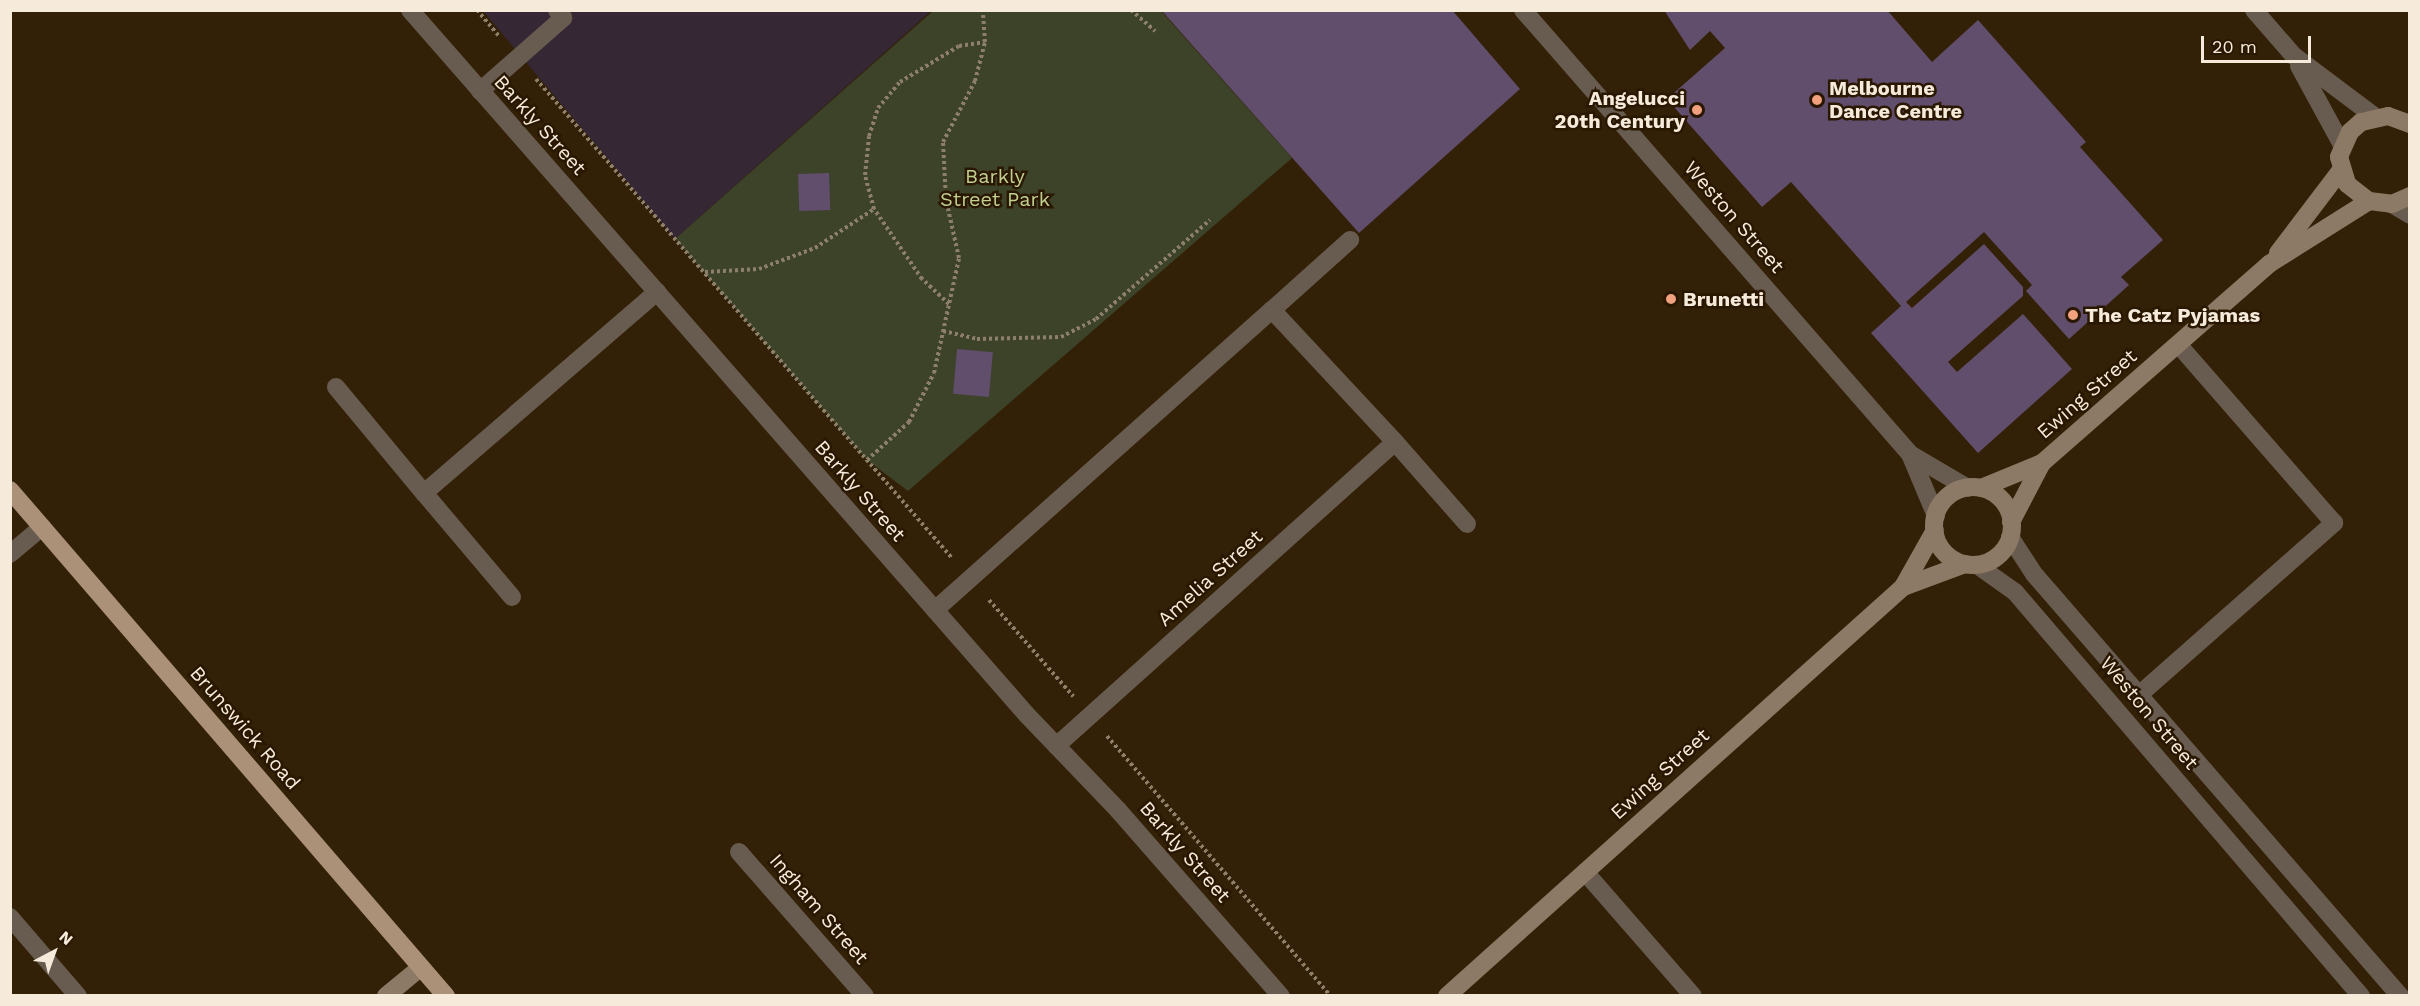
<!DOCTYPE html>
<style>
body{margin:0}
#map{position:relative;width:2420px;height:1006px;overflow:hidden;background:#332107;font-family:"Work Sans",sans-serif}
div>[style]{position:absolute}
.commercial>*{inset:0;background:#352734}
.green>*{inset:0;background:#3d4329}
.building>*{inset:0;background:#614d6c;transform-origin:0 0}
.path>*{height:4px;margin-top:-2px;transform-origin:0;background:repeating-linear-gradient(90deg,#8e7f6a 0 3px,transparent 0 6px)}
.lane>*{height:18px;margin:-9px;padding:0 9px;transform-origin:9px;border-radius:9px;background:#685b4f}
.street>*{height:18px;margin:-9px;padding:0 9px;transform-origin:9px;border-radius:9px;background:#685b4f}
.secondary>*{height:18px;margin:-9px;padding:0 9px;transform-origin:9px;border-radius:9px;background:#8d7a66}
.secondary>.ring{margin:-9px;padding:0;box-sizing:content-box;background:none;border:18px solid #8d7a66;border-radius:50%}
.primary>*{height:18px;margin:-9px;padding:0 9px;transform-origin:9px;border-radius:9px;background:#aa9178}
.dots>*{width:16px;height:16px;translate:-50% -50%;box-sizing:border-box;border:3px solid #291700;border-radius:50%}
span{translate:-50% -50%;white-space:nowrap;text-align:center;line-height:1.15;-webkit-text-stroke:5px #291700;paint-order:stroke}
.poi-label{font-size:20px;color:#f6eadb;font-weight:700}
.left{translate:0 -50%;text-align:left}
.right{translate:-100% -50%;text-align:right}
.street-label{font-size:20px;color:#f6eadb}
.park-label{font-size:20px;color:#c0cf90}
.frame{position:absolute;inset:0;border:12px solid #f6eadb;pointer-events:none}
.north{position:absolute;left:24px;top:922px;width:60px;height:60px;-webkit-text-stroke:4px #291700;paint-order:stroke;rotate:41deg;font-size:16px;font-weight:700;line-height:24px;text-align:center;color:#f6eadb}
.north::after{content:'';display:block;margin:auto;width:21px;height:27px;background:#f6eadb;clip-path:polygon(50% 0,100% 100%,50% 72%,0 100%)}
.scale{position:absolute;left:2201px;top:36px;width:110px;height:27px;box-sizing:border-box;border:3px solid #f6eadb;border-top:0;padding-left:8px;font-size:18px;line-height:21px;white-space:nowrap;color:#f6eadb;-webkit-text-stroke:4px #291700;paint-order:stroke}
</style>
<div id="map">
<div class="commercial">
<div style="clip-path:polygon(483px 11px,931px 11px,675px 239px)"></div>
</div>
<div class="green">
<div style="clip-path:polygon(933px 11px,1161px 11px,1292px 158px,908px 491px,867px 460px,675px 239px)"></div>
</div>
<div class="building">
<div style="clip-path:polygon(1161px 10px,1452px 10px,1520px 89px,1359px 233px)"></div>
<div style="clip-path:polygon(1664px 10px,1887px 10px,1932px 62px,1978px 20px,2086px 142px,2080px 147px,2163px 240px,2121px 277px,2129px 285px,2069px 339px,2026px 291px,2032px 285px,1984px 232px,1906px 302px,1912px 308px,1984px 244px,2023px 287px,2023px 296px,1948px 362px,1957px 372px,2023px 314px,2072px 369px,1978px 453px,1871px 333px,1901px 306px,1791px 182px,1762px 207px,1667px 99px,1725px 48px,1710px 31px,1690px 50px)"></div>
<div style="left:829px;top:173px;width:37px;height:31px;rotate:88deg"></div>
<div style="left:957px;top:349px;width:36px;height:45px;rotate:5deg"></div>
</div>
<div class="path">
<div style="left:477px;top:10px;width:35px;rotate:50deg"></div>
<div style="left:1131px;top:10px;width:32px;rotate:41deg"></div>
<div style="left:536px;top:79px;width:634px;rotate:49.03deg"></div>
<div style="left:705px;top:272px;width:54px;rotate:-3.2deg"></div>
<div style="left:759px;top:269px;width:60px;rotate:-20.6deg"></div>
<div style="left:815px;top:248px;width:71px;rotate:-33.5deg"></div>
<div style="left:949px;top:304px;width:37px;rotate:-137deg"></div>
<div style="left:922px;top:279px;width:85px;rotate:-124.4deg"></div>
<div style="left:874px;top:209px;width:35px;rotate:-105deg"></div>
<div style="left:865px;top:175px;width:39px;rotate:-84deg"></div>
<div style="left:869px;top:136px;width:29px;rotate:-72deg"></div>
<div style="left:878px;top:108px;width:34px;rotate:-50deg"></div>
<div style="left:900px;top:82px;width:69px;rotate:-31.4deg"></div>
<div style="left:959px;top:46px;width:26px;rotate:-9deg"></div>
<div style="left:943px;top:331px;width:35px;rotate:13deg"></div>
<div style="left:977px;top:339px;width:84px;rotate:-1.4deg"></div>
<div style="left:1061px;top:337px;width:39px;rotate:-27deg"></div>
<div style="left:1096px;top:319px;width:151px;rotate:-41deg"></div>
<div style="left:867px;top:460px;width:57px;rotate:-42.1deg"></div>
<div style="left:909px;top:422px;width:55px;rotate:-63deg"></div>
<div style="left:934px;top:373px;width:118px;rotate:-77.7deg"></div>
<div style="left:959px;top:258px;width:59px;rotate:-102.6deg"></div>
<div style="left:946px;top:200px;width:58px;rotate:-93deg"></div>
<div style="left:943px;top:142px;width:69px;rotate:-62.3deg"></div>
<div style="left:975px;top:81px;width:40px;rotate:-75.6deg"></div>
<div style="left:985px;top:42px;width:32px;rotate:-94deg"></div>
<div style="left:989px;top:600px;width:128px;rotate:48.8deg"></div>
<div style="left:1107px;top:736px;width:343px;rotate:49.3deg"></div>
</div>
<div class="lane">
<div style="left:480px;top:91px;width:111px;rotate:-41.3deg"></div>
<div style="left:563px;top:18px;width:10px;rotate:-127deg"></div>
<div style="left:336px;top:387px;width:138px;rotate:50.3deg"></div>
<div style="left:10px;top:554px;width:42px;rotate:-40.2deg"></div>
<div style="left:512px;top:597px;width:136px;rotate:-130.2deg"></div>
<div style="left:424px;top:493px;width:308px;rotate:-40.8deg"></div>
<div style="left:2140px;top:694px;width:259px;rotate:-41.4deg"></div>
<div style="left:2334px;top:523px;width:237px;rotate:-131.1deg"></div>
<div style="left:10px;top:917px;width:104px;rotate:49.3deg"></div>
</div>
<div class="street">
<div style="left:410px;top:10px;width:935px;rotate:48.81deg"></div>
<div style="left:1026px;top:714px;width:133px;rotate:46.2deg"></div>
<div style="left:1118px;top:810px;width:247px;rotate:48.8deg"></div>
<div style="left:1523px;top:10px;width:589px;rotate:48.92deg"></div>
<div style="left:1910px;top:454px;width:67px;rotate:67.2deg"></div>
<div style="left:2254px;top:10px;width:61px;rotate:49deg"></div>
<div style="left:2294px;top:56px;width:100px;rotate:36.9deg"></div>
<div style="left:2299px;top:66px;width:90px;rotate:61.4deg"></div>
<div style="left:2392px;top:204px;width:21px;rotate:31deg"></div>
<div style="left:1272px;top:310px;width:105px;rotate:-41.9deg"></div>
<div style="left:1395px;top:442px;width:109px;rotate:48.7deg"></div>
<div style="left:1910px;top:454px;width:67px;rotate:30.4deg"></div>
<div style="left:2010px;top:537px;width:44px;rotate:57deg"></div>
<div style="left:2034px;top:574px;width:559px;rotate:49.06deg"></div>
<div style="left:1977px;top:565px;width:47px;rotate:35.4deg"></div>
<div style="left:2015px;top:592px;width:532px;rotate:49.42deg"></div>
<div style="left:935px;top:610px;width:451px;rotate:-41.7deg"></div>
<div style="left:1272px;top:310px;width:180px;rotate:47deg"></div>
<div style="left:1395px;top:442px;width:455px;rotate:138.1deg"></div>
<div style="left:739px;top:852px;width:191px;rotate:48.8deg"></div>
<div style="left:1585px;top:872px;width:164px;rotate:48.9deg"></div>
</div>
<div class="secondary">
<div style="left:2410px;top:124px;width:23px;rotate:-160deg"></div>
<div style="left:2388px;top:116px;width:28px;rotate:167deg"></div>
<div style="left:2361px;top:122px;width:15px;rotate:138deg"></div>
<div style="left:2350px;top:132px;width:27px;rotate:114deg"></div>
<div style="left:2339px;top:157px;width:28px;rotate:73deg"></div>
<div style="left:2347px;top:184px;width:28px;rotate:38deg"></div>
<div style="left:2369px;top:201px;width:23px;rotate:7deg"></div>
<div style="left:2392px;top:204px;width:20px;rotate:-24deg"></div>
<div style="left:2278px;top:253px;width:104px;rotate:-52.8deg"></div>
<div class="ring" style="left:1934px;top:487px;width:60px;height:60px"></div>
<div style="left:1981px;top:488px;width:66px;rotate:-22.3deg"></div>
<div style="left:2042px;top:463px;width:302px;rotate:-41.2deg"></div>
<div style="left:2269px;top:264px;width:118px;rotate:-32.2deg"></div>
<div style="left:2011px;top:522px;width:67px;rotate:-62.3deg"></div>
<div style="left:1903px;top:587px;width:66px;rotate:-20.4deg"></div>
<div style="left:386px;top:996px;width:45px;rotate:-39.6deg"></div>
<div style="left:1447px;top:996px;width:613px;rotate:-41.89deg"></div>
<div style="left:1903px;top:587px;width:65px;rotate:-60.7deg"></div>
</div>
<div class="primary">
<div style="left:10px;top:490px;width:668px;rotate:49.25deg"></div>
</div>
<div class="dots">
<div style="left:1817px;top:100px;background:#f1a17e"></div>
<div style="left:1697px;top:110px;background:#f1a17e"></div>
<div style="left:1671px;top:299px;background:#f1a17e"></div>
<div style="left:2073px;top:315px;background:#f1a17e"></div>
</div>
<div class="poi-label">
<span class="left" style="left:1829px;top:100px">Melbourne<br>Dance Centre</span>
<span class="right" style="left:1685px;top:110px">Angelucci<br>20th Century</span>
<span class="left" style="left:1683px;top:299px">Brunetti</span>
<span class="left" style="left:2085px;top:315px">The Catz Pyjamas</span>
</div>
<div class="street-label">
<span style="left:540px;top:125px;rotate:48deg">Barkly Street</span>
<span style="left:1734px;top:217px;rotate:49deg">Weston Street</span>
<span style="left:2087px;top:394px;rotate:-41deg">Ewing Street</span>
<span style="left:860px;top:491px;rotate:49deg">Barkly Street</span>
<span style="left:1210px;top:578px;rotate:-42deg">Amelia Street</span>
<span style="left:2149px;top:713px;rotate:50deg">Weston Street</span>
<span style="left:245px;top:728px;rotate:49deg">Brunswick Road</span>
<span style="left:1660px;top:774px;rotate:-42deg">Ewing Street</span>
<span style="left:1185px;top:852px;rotate:49deg">Barkly Street</span>
<span style="left:819px;top:909px;rotate:49deg">Ingham Street</span>
</div>
<div class="park-label">
<span style="left:995px;top:188px">Barkly<br>Street Park</span>
</div>
<div class="frame"></div>
<div class="north">N</div>
<div class="scale">20 m</div>
</div>
